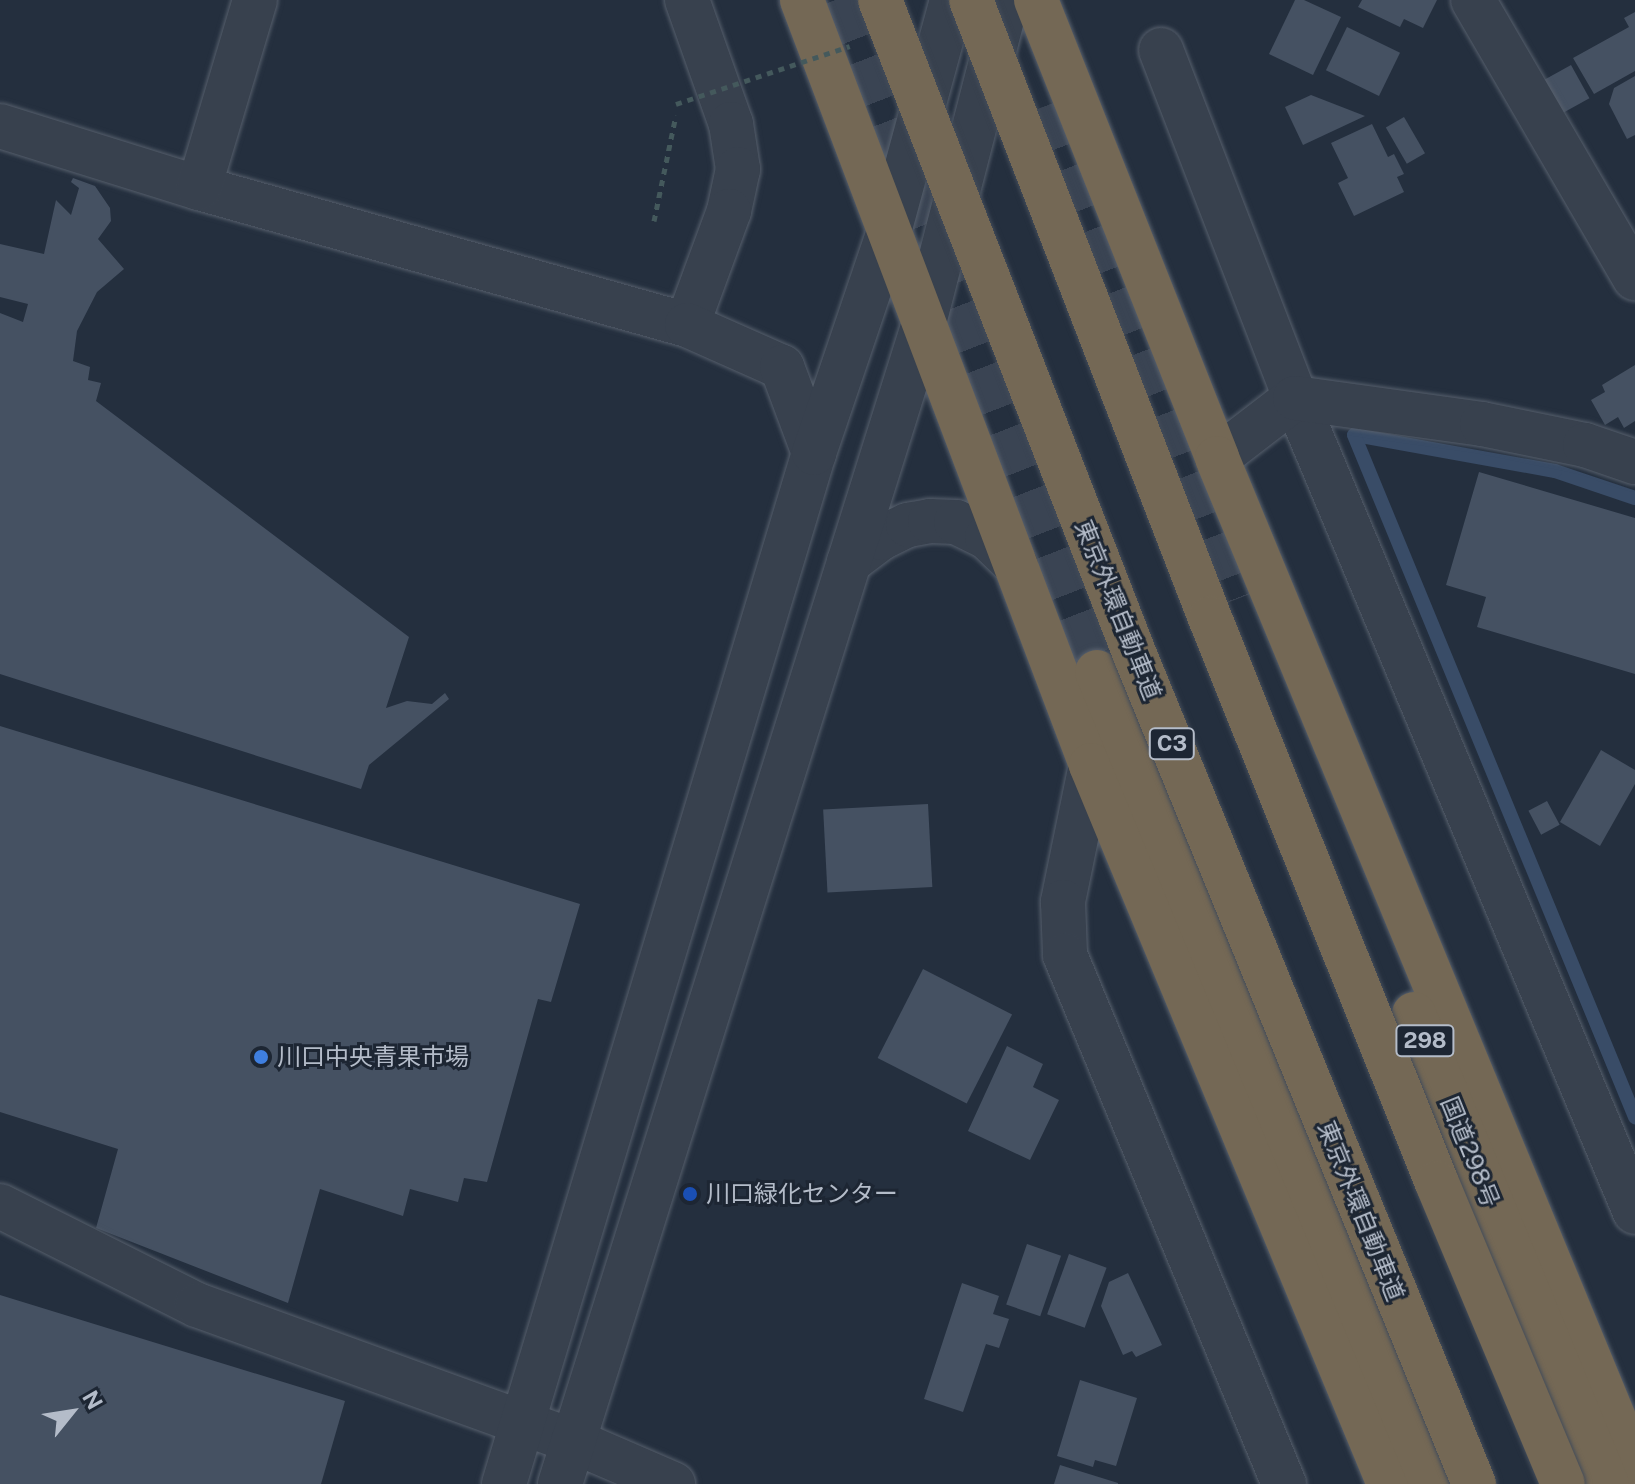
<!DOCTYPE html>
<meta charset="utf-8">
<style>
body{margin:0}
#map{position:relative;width:1635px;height:1484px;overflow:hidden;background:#242f3e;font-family:"Public Sans","Noto Sans JP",sans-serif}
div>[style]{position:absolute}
.stream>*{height:14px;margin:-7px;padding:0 7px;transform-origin:7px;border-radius:7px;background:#394c67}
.building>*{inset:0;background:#455162;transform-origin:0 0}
.highway-tunnel>*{height:44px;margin-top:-22px;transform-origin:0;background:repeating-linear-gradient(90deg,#3a4453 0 44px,transparent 0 66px)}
.path>*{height:5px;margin-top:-2.5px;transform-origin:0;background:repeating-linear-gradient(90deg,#44595c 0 6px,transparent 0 12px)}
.roads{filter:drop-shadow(0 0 2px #565f6c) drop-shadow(0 0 2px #565f6c)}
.minor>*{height:44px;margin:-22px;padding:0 22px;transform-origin:22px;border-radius:22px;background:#38414e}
.highway>*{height:44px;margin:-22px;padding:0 22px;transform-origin:22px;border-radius:22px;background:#746855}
.path-bridge>*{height:5px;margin-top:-2.5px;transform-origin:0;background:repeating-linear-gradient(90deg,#44595c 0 6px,transparent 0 12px)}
.bridges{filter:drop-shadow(0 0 2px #434c59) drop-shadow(0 0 2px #434c59)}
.highway-bridge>*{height:44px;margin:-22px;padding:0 22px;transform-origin:22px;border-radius:22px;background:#746855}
.dots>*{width:22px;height:22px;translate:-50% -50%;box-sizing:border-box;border:4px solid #1d2633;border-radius:50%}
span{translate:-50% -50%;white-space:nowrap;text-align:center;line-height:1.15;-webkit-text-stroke:6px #1d2633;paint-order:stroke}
.shield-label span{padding:2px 6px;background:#1d2633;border:2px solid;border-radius:6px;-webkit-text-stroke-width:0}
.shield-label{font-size:22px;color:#b4bcc9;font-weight:700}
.street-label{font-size:24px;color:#b4bcc9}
.poi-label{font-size:24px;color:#b4bcc9}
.left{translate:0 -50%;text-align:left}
.north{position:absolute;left:32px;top:1372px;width:80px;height:80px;-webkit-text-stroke:6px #1d2633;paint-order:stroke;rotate:60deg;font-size:22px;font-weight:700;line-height:32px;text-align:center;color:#b4bcc9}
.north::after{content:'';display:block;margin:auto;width:28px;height:36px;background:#b4bcc9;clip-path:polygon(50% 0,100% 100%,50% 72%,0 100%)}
</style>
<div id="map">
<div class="stream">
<div style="left:1635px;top:498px;width:84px;rotate:-161.4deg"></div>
<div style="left:1555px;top:471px;width:204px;rotate:-169.8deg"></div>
<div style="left:1354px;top:435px;width:738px;rotate:67.61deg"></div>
</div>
<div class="building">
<div style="clip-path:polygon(1295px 0,1304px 0,1341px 17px,1313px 75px,1269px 54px)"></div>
<div style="clip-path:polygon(1362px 0,1437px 0,1423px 28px,1404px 19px,1400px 27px,1358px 7px)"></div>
<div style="clip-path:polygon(1635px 12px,1635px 71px,1594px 94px,1573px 58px,1629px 27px,1624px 18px)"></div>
<div style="left:1347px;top:27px;width:59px;height:48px;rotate:26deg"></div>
<div style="left:1571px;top:65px;width:38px;height:33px;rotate:61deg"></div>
<div style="clip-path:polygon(1635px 76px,1635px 135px,1627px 139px,1609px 104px,1614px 88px)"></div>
<div style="clip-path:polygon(1311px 95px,1365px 116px,1303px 145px,1285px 107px)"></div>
<div style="left:1404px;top:117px;width:42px;height:21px;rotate:60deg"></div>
<div style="clip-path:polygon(1372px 124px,1388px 157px,1394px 154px,1404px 174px,1397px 177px,1404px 192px,1354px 216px,1338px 183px,1348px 178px,1331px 143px)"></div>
<div style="clip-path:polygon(73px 178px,95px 186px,110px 208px,111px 221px,98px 239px,124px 269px,97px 292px,77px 331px,73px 361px,90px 367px,88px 380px,101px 383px,96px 401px,409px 637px,386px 708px,407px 701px,432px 704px,445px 693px,449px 699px,369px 765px,361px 789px,0 674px,0 313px,23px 322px,28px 304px,0 297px,0 244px,44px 254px,56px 200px,71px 215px,79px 188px,71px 182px)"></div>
<div style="clip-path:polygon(1635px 365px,1635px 421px,1624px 428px,1618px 417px,1605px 425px,1591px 400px,1605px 392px,1602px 385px)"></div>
<div style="clip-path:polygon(1479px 472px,1635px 518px,1635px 674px,1477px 627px,1486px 597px,1446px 585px)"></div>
<div style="clip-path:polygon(0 726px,580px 904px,551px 1002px,538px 999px,487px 1182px,464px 1178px,458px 1202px,410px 1189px,403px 1216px,320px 1189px,288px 1303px,96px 1228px,118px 1149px,0 1112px)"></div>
<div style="clip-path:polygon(1601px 750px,1635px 770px,1635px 784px,1600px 846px,1560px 822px)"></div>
<div style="left:1547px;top:801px;width:27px;height:21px;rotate:62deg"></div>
<div style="left:928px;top:804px;width:83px;height:105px;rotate:87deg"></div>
<div style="left:923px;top:969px;width:100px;height:100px;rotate:27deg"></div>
<div style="clip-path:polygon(1007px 1046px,1043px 1064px,1033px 1087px,1059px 1100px,1030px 1160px,968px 1131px)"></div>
<div style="left:1027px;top:1244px;width:36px;height:64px;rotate:19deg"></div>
<div style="left:1069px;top:1254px;width:40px;height:64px;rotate:20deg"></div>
<div style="clip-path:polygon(1128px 1273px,1162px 1345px,1136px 1357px,1132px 1351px,1123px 1355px,1101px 1306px,1109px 1282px)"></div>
<div style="clip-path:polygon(962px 1283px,999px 1296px,993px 1314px,1009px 1319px,999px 1348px,986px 1344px,963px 1412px,924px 1399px)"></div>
<div style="clip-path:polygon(0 1295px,345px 1401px,321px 1484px,0 1484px)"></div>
<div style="clip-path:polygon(1080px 1380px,1137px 1398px,1116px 1466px,1095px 1460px,1093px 1467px,1057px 1456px)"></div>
<div style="clip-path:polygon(1060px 1465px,1118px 1483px,1118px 1484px,1054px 1484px)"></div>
</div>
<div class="highway-tunnel">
<div style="left:835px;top:0;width:721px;rotate:68.7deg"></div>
<div style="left:1053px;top:103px;width:529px;rotate:68.82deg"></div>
</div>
<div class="path">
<div style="left:654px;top:221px;width:108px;rotate:-78.3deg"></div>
</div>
<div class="roads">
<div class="minor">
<div style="left:687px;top:0;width:132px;rotate:70.5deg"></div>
<div style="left:731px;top:124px;width:46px;rotate:81.2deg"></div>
<div style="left:738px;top:169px;width:43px;rotate:102.1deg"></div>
<div style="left:729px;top:211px;width:121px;rotate:110.2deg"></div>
<div style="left:1473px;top:0;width:322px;rotate:59.8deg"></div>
<div style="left:1161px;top:50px;width:373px;rotate:68.9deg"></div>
<div style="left:1295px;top:398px;width:882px;rotate:67.33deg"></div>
<div style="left:0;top:126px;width:208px;rotate:17.3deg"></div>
<div style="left:199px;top:188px;width:507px;rotate:15.68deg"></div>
<div style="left:687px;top:325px;width:104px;rotate:23.9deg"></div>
<div style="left:782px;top:367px;width:92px;rotate:69.6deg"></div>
<div style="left:199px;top:188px;width:196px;rotate:-73.4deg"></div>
<div style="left:1217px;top:458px;width:98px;rotate:-37.6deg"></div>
<div style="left:1295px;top:398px;width:189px;rotate:7.9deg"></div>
<div style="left:1482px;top:424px;width:105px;rotate:11.5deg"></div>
<div style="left:1585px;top:445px;width:53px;rotate:18.8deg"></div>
<div style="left:849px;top:562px;width:40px;rotate:-37deg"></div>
<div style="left:881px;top:538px;width:30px;rotate:-26deg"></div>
<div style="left:908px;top:525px;width:22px;rotate:-10deg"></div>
<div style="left:930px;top:521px;width:26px;rotate:2deg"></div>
<div style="left:956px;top:522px;width:34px;rotate:26deg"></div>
<div style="left:987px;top:537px;width:40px;rotate:44deg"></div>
<div style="left:1091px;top:765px;width:140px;rotate:101.6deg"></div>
<div style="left:1063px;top:902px;width:53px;rotate:87.8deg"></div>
<div style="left:1065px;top:955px;width:573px;rotate:67.51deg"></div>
<div style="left:0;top:1206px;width:220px;rotate:26.7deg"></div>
<div style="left:197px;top:1305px;width:400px;rotate:19.9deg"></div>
<div style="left:573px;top:1441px;width:109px;rotate:23.3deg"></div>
<div style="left:504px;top:1484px;width:1077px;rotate:-73.27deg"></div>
<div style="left:814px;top:453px;width:233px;rotate:-71.3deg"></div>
<div style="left:889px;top:232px;width:240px;rotate:-74.8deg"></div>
<div style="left:560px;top:1484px;width:1217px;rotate:-72.59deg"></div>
<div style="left:924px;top:323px;width:333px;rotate:-75.6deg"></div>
</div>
<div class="highway">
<div style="left:802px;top:0;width:818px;rotate:69.3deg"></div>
<div style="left:1091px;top:765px;width:778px;rotate:67.49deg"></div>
<div style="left:1036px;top:0;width:492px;rotate:68.4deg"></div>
<div style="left:1217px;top:458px;width:1094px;rotate:67.54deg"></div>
<div style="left:1097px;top:672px;width:878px;rotate:67.58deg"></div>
<div style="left:1414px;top:1014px;width:508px;rotate:67.68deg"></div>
</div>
</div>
<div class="path-bridge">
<div style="left:676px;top:104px;width:183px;rotate:-18.4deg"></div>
</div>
<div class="bridges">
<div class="highway-bridge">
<div style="left:880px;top:0;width:703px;rotate:68.73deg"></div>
<div style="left:1135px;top:655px;width:896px;rotate:67.76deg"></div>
<div style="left:971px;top:0;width:663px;rotate:68.86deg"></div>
<div style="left:1210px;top:618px;width:609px;rotate:68.11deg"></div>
<div style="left:1437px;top:1183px;width:326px;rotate:67.3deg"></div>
</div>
</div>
<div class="dots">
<div style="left:261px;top:1057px;background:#3f7fe0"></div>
<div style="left:690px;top:1194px;background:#1a4fb4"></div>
</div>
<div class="shield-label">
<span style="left:1172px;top:744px">C3</span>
<span style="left:1425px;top:1041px">298</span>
</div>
<div class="street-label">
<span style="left:1118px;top:610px;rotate:68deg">東京外環自動車道</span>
<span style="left:1470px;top:1152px;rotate:68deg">国道298号</span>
<span style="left:1361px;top:1211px;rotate:68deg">東京外環自動車道</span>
</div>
<div class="poi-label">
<span class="left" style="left:277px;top:1057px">川口中央青果市場</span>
<span class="left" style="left:706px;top:1194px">川口緑化センター</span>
</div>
<div class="north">N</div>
</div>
